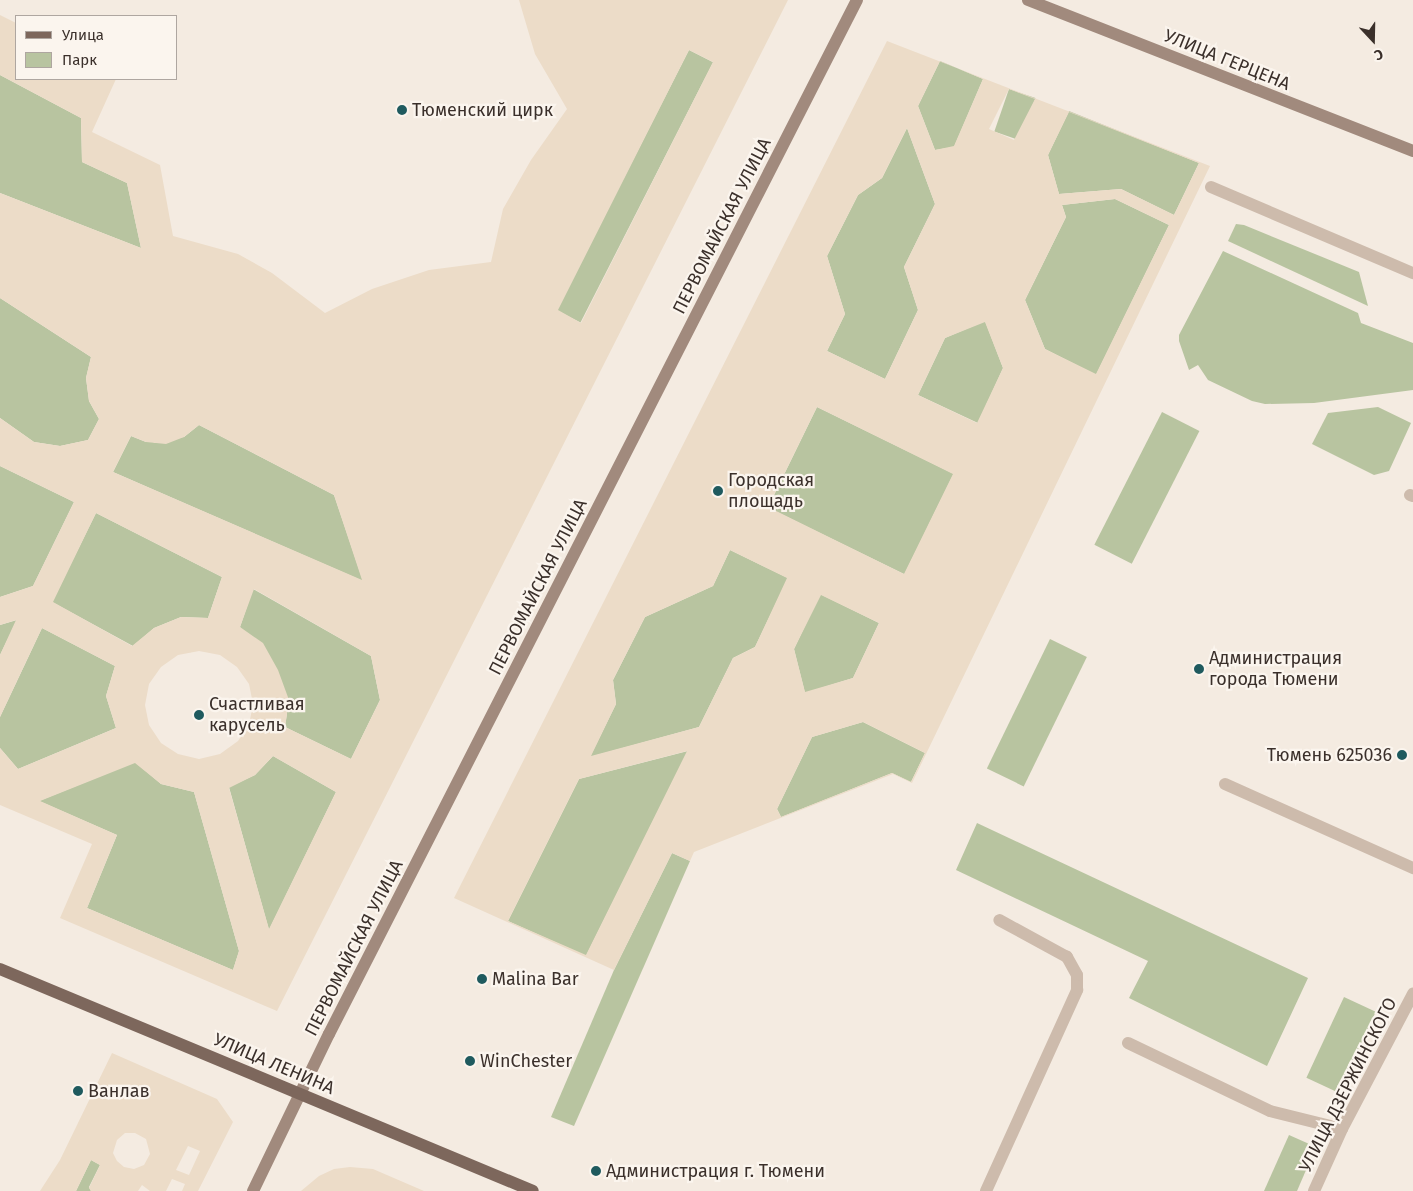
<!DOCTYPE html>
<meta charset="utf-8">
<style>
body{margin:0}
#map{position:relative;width:1413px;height:1191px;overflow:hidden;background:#f4ebe1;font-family:"Fira Sans",sans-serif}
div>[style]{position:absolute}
.green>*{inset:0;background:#b8c4a0;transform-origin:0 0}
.plaza>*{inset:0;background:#ecdcc8}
.lane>*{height:12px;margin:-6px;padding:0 6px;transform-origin:6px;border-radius:6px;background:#cdbbac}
.street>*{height:12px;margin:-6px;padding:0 6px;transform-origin:6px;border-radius:6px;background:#cdbbac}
.secondary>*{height:12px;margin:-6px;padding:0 6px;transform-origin:6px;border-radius:6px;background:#a18a7d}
.primary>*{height:12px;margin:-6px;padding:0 6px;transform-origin:6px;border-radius:6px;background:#7d675c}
.dots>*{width:14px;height:14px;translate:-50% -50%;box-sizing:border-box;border:2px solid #fbf5ee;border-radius:50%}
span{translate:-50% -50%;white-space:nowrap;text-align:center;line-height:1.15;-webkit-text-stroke:4.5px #fbf5ee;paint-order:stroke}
.street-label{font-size:18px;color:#3b302b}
.poi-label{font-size:18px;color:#3b302b}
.left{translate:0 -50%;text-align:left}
.right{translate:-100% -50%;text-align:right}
.legend{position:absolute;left:15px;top:15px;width:162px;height:65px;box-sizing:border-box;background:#fbf5ee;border:1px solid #aea6a0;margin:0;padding:6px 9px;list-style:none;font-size:15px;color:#3b302b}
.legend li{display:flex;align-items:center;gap:10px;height:25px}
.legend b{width:25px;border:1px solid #aea6a0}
.north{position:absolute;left:1348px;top:15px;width:50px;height:50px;-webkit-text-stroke:4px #fbf5ee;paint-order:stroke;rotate:159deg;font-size:14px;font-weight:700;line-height:20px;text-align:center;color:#3b302b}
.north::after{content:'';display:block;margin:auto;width:18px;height:22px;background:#3b302b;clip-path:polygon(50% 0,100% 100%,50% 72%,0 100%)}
</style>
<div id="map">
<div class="green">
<div style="left:689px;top:50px;width:27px;height:292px;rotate:27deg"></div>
<div style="clip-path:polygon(940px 61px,983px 79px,954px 147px,935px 150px,918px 106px)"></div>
<div style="clip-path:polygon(0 75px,81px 118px,82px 162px,127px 183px,141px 248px,0 193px)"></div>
<div style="left:1009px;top:89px;width:28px;height:45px;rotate:19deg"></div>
<div style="clip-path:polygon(1069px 111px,1199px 163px,1174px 215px,1121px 189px,1059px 194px,1048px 155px)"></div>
<div style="clip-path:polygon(907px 128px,935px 204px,904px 267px,918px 310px,885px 379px,827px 351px,845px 314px,827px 256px,858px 195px,882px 178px)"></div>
<div style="clip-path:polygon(1115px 199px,1169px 225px,1096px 375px,1045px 349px,1025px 300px,1066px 217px,1062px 205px)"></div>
<div style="clip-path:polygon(1236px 224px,1244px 225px,1359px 272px,1368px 306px,1228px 241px)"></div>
<div style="clip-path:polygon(1223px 251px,1358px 313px,1361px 323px,1413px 343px,1413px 390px,1314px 403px,1265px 404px,1252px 401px,1208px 380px,1198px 365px,1189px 370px,1179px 341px,1179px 335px)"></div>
<div style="clip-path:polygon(0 298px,91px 357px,86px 378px,89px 401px,99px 419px,88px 440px,60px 446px,34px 442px,0 418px)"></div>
<div style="clip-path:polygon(985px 321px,1003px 368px,978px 423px,918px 395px,945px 338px)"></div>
<div style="left:817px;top:407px;width:152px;height:112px;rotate:26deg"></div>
<div style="clip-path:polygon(1378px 407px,1411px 423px,1389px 471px,1374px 475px,1312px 444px,1328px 413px)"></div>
<div style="left:1162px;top:412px;width:42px;height:149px;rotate:27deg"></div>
<div style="clip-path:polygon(199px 425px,334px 495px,363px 581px,113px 472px,131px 436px,146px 442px,184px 437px)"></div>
<div style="clip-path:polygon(0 466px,74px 502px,33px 586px,0 597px)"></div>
<div style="clip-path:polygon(96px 513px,222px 577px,208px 618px,181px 617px,154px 628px,133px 646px,52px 602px)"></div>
<div style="clip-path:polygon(730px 550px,788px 578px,755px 647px,733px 658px,699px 727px,590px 757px,616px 704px,613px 680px,645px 617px,713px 586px)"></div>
<div style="clip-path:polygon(253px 589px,371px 656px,380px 700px,351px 759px,285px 727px,289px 700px,240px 627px)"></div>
<div style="clip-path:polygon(820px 594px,879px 623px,853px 678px,805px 693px,794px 649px)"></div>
<div style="clip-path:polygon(17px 620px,0 655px,0 625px)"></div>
<div style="clip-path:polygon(42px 628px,115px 666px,106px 696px,116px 728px,18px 769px,0 748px,0 717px)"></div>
<div style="left:1050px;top:639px;width:41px;height:144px;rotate:26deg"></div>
<div style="clip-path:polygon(863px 722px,925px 753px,911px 782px,892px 773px,781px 817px,777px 809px,812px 737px)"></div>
<div style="clip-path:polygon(688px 751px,586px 956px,508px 921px,579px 779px)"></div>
<div style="clip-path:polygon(273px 756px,336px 792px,269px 930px,229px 787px,255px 775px)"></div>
<div style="clip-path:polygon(135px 762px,161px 784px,194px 792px,239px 951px,233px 970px,87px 908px,117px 835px,39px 801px)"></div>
<div style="clip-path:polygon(977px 823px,1308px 978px,1267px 1066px,1129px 998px,1148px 961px,956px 870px)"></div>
<div style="clip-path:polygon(672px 853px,690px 861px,574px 1126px,551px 1117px,614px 970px)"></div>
<div style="left:1344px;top:997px;width:35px;height:89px;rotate:25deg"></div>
<div style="clip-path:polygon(1289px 1135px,1316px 1147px,1297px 1191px,1264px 1191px)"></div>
<div style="clip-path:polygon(91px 1160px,100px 1165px,89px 1187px,91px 1191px,76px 1191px)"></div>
</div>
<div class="plaza">
<div style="clip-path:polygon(evenodd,519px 0,788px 0,277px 1011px,60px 918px,92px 844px,0 805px,0 748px,18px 769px,116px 728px,106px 696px,115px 666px,42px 628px,0 717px,0 655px,16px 620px,0 625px,0 597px,33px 586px,74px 502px,0 466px,0 418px,34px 442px,60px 446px,88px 440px,99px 419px,89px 401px,86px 378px,91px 357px,0 298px,0 193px,141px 248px,127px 183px,82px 162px,81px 118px,0 75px,0 15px,16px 23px,16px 79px,116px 79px,92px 132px,160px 165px,173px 236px,238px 254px,272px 273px,325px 313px,372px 289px,429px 270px,491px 262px,503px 209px,531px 160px,567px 109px,535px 54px,519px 0,689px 50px,713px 62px,581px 323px,558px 310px,689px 50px,519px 0,199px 425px,334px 495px,362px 580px,113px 472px,131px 436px,146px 442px,166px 444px,184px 437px,199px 425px,519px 0,96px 513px,222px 577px,208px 618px,181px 617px,154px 628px,132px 646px,53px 602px,96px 513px,519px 0,254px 589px,371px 656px,380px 700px,351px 759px,285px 727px,289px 700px,278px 670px,263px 643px,240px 627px,254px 589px,519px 0,199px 651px,220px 655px,237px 667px,249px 684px,253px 704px,249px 725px,238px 741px,220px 754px,199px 759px,178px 754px,161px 743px,149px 725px,145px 705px,149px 684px,161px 667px,178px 655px,199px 651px,519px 0,273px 756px,336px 792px,269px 929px,229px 788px,255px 775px,273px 756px,519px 0,135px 763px,161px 784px,194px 792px,239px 951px,233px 970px,87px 908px,117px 835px,40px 801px,135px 763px)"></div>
<div style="clip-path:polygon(evenodd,887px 41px,1210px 166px,912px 783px,893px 774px,694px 852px,690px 861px,672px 853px,614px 970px,454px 898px,887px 41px,940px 61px,983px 79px,954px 146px,935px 150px,918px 106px,940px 61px,887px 41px,1009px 89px,1035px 99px,1014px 140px,989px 129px,1009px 89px,887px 41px,1069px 112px,1199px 163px,1174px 215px,1121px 189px,1059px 194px,1048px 155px,1069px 112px,887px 41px,907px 128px,935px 204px,904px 267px,918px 310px,885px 379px,827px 351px,845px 314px,827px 256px,858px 195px,882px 178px,907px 128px,887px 41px,1115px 199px,1169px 225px,1096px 374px,1045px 349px,1025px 300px,1066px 217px,1062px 205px,1115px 199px,887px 41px,985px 322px,1003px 368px,977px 423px,918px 395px,945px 338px,985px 322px,887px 41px,817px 407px,953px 474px,904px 574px,768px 507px,817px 407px,887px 41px,730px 550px,787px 578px,755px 647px,733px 658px,699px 727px,591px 756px,616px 704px,613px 680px,645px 617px,713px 586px,730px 550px,887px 41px,821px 595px,879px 623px,853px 678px,805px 692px,794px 649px,821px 595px,887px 41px,863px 722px,925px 753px,911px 782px,892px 773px,781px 817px,777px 809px,812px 737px,863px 722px,887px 41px,687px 751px,586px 955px,508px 921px,579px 779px,687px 751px)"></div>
<div style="clip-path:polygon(evenodd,112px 1053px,217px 1099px,233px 1122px,198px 1191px,182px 1191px,185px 1184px,172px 1179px,166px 1191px,150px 1191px,142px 1185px,138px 1191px,91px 1191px,89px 1188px,100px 1165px,91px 1160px,76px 1191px,40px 1191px,60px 1160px,112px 1053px,125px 1133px,135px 1133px,146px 1139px,150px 1154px,144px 1165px,134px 1169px,124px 1167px,117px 1161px,113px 1153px,117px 1140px,125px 1133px,112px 1053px,188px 1146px,200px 1151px,189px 1175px,176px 1170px,188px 1146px)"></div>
<div style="clip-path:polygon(350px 1167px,373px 1169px,424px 1191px,301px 1191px,319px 1176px,334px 1169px)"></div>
</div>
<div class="lane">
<div style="left:1211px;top:187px;width:220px;rotate:23.1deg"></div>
<div style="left:1410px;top:495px;width:3px;rotate:18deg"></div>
<div style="left:1225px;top:784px;width:206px;rotate:24.1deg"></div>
<div style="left:1128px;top:1043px;width:157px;rotate:25.6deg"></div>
<div style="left:1270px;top:1111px;width:74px;rotate:14deg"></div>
<div style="left:986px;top:1191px;width:221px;rotate:-65.6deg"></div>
<div style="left:1077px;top:990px;width:15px;rotate:-90deg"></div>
<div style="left:1077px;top:975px;width:21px;rotate:-119deg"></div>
<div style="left:1067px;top:957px;width:77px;rotate:-151.4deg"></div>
</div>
<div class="street">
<div style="left:1314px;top:1191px;width:68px;rotate:-65.7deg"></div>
<div style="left:1342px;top:1129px;width:153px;rotate:-62.3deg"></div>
</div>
<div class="secondary">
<div style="left:1028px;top:0;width:414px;rotate:21.4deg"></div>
<div style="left:253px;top:1191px;width:174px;rotate:-64.2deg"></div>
<div style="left:329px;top:1034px;width:1161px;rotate:-62.95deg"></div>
</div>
<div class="primary">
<div style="left:0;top:969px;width:577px;rotate:22.61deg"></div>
</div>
<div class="dots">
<div style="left:402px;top:110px;background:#1f5a5e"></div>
<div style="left:718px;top:491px;background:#1f5a5e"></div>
<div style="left:1199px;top:669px;background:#1f5a5e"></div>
<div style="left:199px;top:715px;background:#1f5a5e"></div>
<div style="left:1402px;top:755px;background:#1f5a5e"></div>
<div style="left:482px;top:979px;background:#1f5a5e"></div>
<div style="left:470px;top:1061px;background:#1f5a5e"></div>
<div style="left:78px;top:1091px;background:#1f5a5e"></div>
<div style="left:596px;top:1171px;background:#1f5a5e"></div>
</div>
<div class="street-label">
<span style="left:1227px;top:60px;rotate:22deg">УЛИЦА ГЕРЦЕНА</span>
<span style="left:722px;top:226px;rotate:-63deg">ПЕРВОМАЙСКАЯ УЛИЦА</span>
<span style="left:538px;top:587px;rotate:-63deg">ПЕРВОМАЙСКАЯ УЛИЦА</span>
<span style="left:354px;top:948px;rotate:-63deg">ПЕРВОМАЙСКАЯ УЛИЦА</span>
<span style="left:274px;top:1064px;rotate:23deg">УЛИЦА ЛЕНИНА</span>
<span style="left:1348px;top:1085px;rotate:-63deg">УЛИЦА ДЗЕРЖИНСКОГО</span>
</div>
<div class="poi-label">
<span class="left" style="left:412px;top:110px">Тюменский цирк</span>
<span class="left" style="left:728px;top:491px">Городская<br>площадь</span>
<span class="left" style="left:1209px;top:669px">Администрация<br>города Тюмени</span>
<span class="left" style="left:209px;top:715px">Счастливая<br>карусель</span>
<span class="right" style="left:1392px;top:755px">Тюмень 625036</span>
<span class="left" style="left:492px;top:979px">Malina Bar</span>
<span class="left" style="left:480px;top:1061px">WinChester</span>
<span class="left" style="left:88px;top:1091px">Ванлав</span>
<span class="left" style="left:606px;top:1171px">Администрация г. Тюмени</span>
</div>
<ul class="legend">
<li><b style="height:6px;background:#7d675c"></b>Улица</li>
<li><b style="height:14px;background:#b8c4a0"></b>Парк</li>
</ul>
<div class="north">С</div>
</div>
